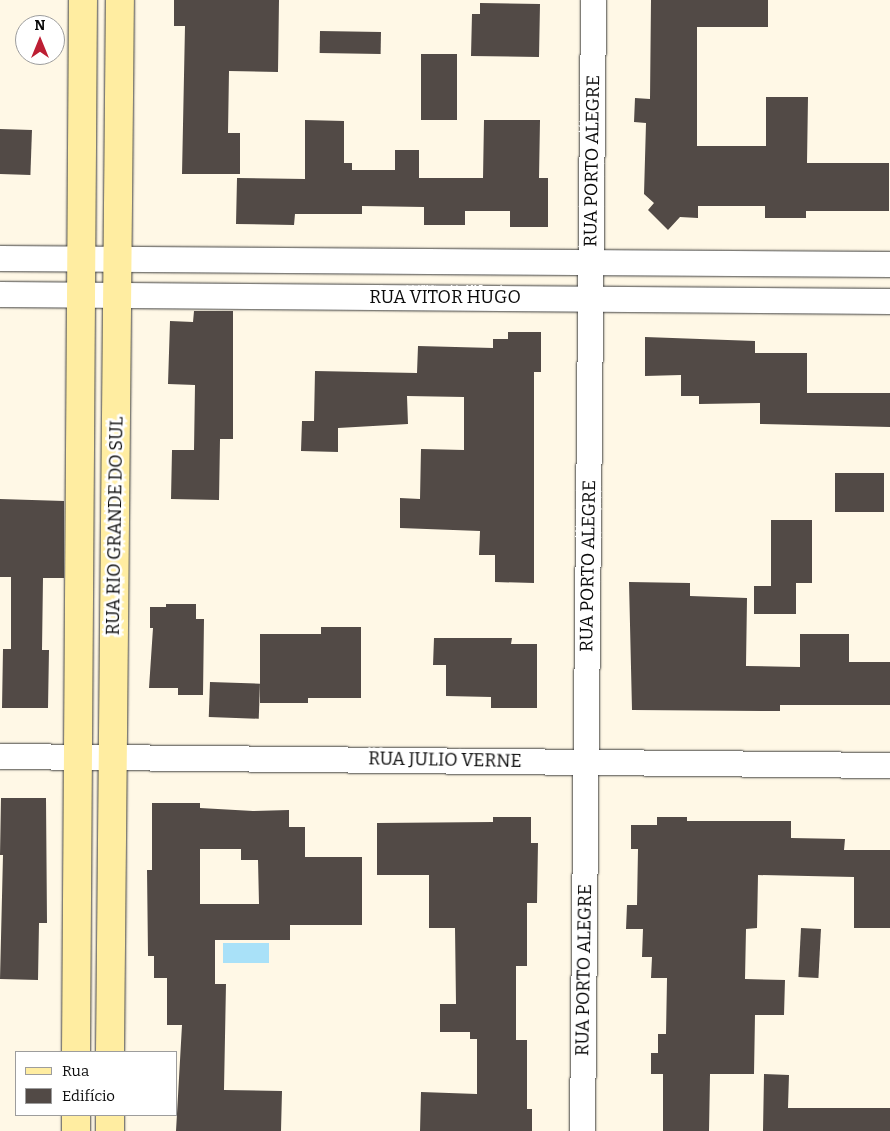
<!DOCTYPE html>
<meta charset="utf-8">
<style>
body{margin:0}
#map{position:relative;width:890px;height:1131px;overflow:hidden;background:#fff8e6;font-family:Bitter,serif}
div>[style]{position:absolute}
.water>*{inset:0;background:#a9e1f8;transform-origin:0 0}
.building>*{inset:0;background:#524a46;transform-origin:0 0}
.roads{filter:drop-shadow(0 0 1px #3d3d3d) drop-shadow(0 0 1px #3d3d3d)}
.street>*{height:25px;margin:-12.5px;padding:0 12.5px;transform-origin:12.5px;border-radius:12.5px;background:#fff}
.secondary>*{height:28px;margin:-14px;padding:0 14px;transform-origin:14px;border-radius:14px;background:#ffeda1}
span{translate:-50% -50%;white-space:nowrap;text-align:center;line-height:1.15;-webkit-text-stroke:5px #fff;paint-order:stroke}
.street-label{font-size:18px;color:#0a0a0a}
.legend{position:absolute;left:15px;top:1051px;width:162px;height:65px;box-sizing:border-box;background:#fff;border:1px solid #9d9d9d;margin:0;padding:6px 9px;list-style:none;font-size:15px;color:#0a0a0a}
.legend li{display:flex;align-items:center;gap:10px;height:25px}
.legend b{width:25px;border:1px solid #9d9d9d}
.north{position:absolute;left:15px;top:15px;width:50px;height:50px;box-sizing:border-box;background:#fff;border:1px solid #9d9d9d;border-radius:50%;rotate:0deg;font-size:14px;font-weight:700;line-height:20px;text-align:center;color:#0a0a0a}
.north::after{content:'';display:block;margin:auto;width:18px;height:22px;background:#bd1e33;clip-path:polygon(50% 0,100% 100%,50% 72%,0 100%)}
</style>
<div id="map">
<div class="water">
<div style="left:223px;top:943px;width:46px;height:20px"></div>
</div>
<div class="building">
<div style="clip-path:polygon(174px 0,279px 0,278px 72px,229px 71px,228px 133px,240px 133px,240px 174px,182px 174px,185px 26px,174px 26px)"></div>
<div style="clip-path:polygon(651px 0,768px 0,768px 27px,697px 27px,697px 146px,766px 146px,766px 97px,808px 97px,807px 163px,889px 163px,889px 211px,806px 211px,806px 218px,765px 218px,765px 206px,698px 206px,698px 218px,680px 217px,668px 230px,648px 210px,654px 203px,644px 194px,646px 123px,634px 122px,635px 98px,650px 99px)"></div>
<div style="clip-path:polygon(480px 3px,540px 4px,539px 57px,471px 56px,472px 14px,480px 14px)"></div>
<div style="left:320px;top:31px;width:61px;height:22px;rotate:1deg"></div>
<div style="left:421px;top:54px;width:36px;height:66px"></div>
<div style="clip-path:polygon(305px 120px,344px 121px,344px 163px,352px 163px,352px 170px,395px 170px,395px 150px,419px 150px,419px 178px,483px 178px,484px 120px,540px 120px,539px 178px,548px 178px,548px 227px,510px 227px,510px 211px,465px 211px,465px 225px,424px 225px,424px 207px,362px 206px,362px 214px,295px 214px,294px 225px,236px 224px,237px 178px,305px 179px)"></div>
<div style="left:0;top:129px;width:32px;height:45px;rotate:2deg"></div>
<div style="clip-path:polygon(194px 311px,233px 311px,233px 439px,220px 439px,219px 500px,171px 499px,172px 450px,194px 450px,195px 385px,168px 384px,170px 321px,193px 322px)"></div>
<div style="clip-path:polygon(508px 332px,541px 332px,541px 372px,534px 372px,534px 583px,495px 582px,495px 555px,479px 555px,480px 531px,400px 528px,400px 498px,420px 499px,421px 449px,464px 450px,464px 397px,407px 396px,408px 424px,338px 428px,338px 452px,301px 451px,302px 421px,314px 421px,315px 371px,417px 373px,418px 346px,493px 348px,493px 339px,508px 339px)"></div>
<div style="clip-path:polygon(645px 337px,755px 341px,755px 353px,807px 353px,807px 393px,890px 393px,890px 427px,760px 424px,760px 403px,699px 404px,699px 396px,681px 396px,681px 375px,645px 376px)"></div>
<div style="left:835px;top:473px;width:49px;height:39px"></div>
<div style="clip-path:polygon(0 499px,64px 501px,64px 578px,43px 578px,42px 650px,49px 650px,48px 708px,2px 708px,3px 649px,11px 649px,11px 577px,0 577px)"></div>
<div style="clip-path:polygon(771px 520px,812px 520px,812px 583px,796px 583px,796px 614px,754px 614px,754px 586px,771px 586px)"></div>
<div style="clip-path:polygon(629px 582px,690px 583px,690px 596px,747px 598px,746px 666px,800px 667px,800px 634px,849px 634px,849px 662px,890px 662px,890px 705px,780px 705px,780px 711px,632px 710px)"></div>
<div style="clip-path:polygon(166px 604px,196px 604px,196px 619px,204px 619px,203px 695px,178px 695px,178px 688px,149px 688px,153px 628px,150px 628px,150px 607px,166px 607px)"></div>
<div style="clip-path:polygon(321px 627px,361px 627px,361px 698px,308px 698px,308px 703px,260px 703px,260px 634px,321px 634px)"></div>
<div style="clip-path:polygon(434px 638px,512px 638px,511px 644px,537px 644px,537px 708px,491px 708px,491px 697px,446px 696px,446px 665px,433px 665px)"></div>
<div style="left:210px;top:682px;width:50px;height:35px;rotate:2deg"></div>
<div style="clip-path:polygon(1px 798px,46px 798px,47px 923px,39px 923px,38px 980px,0 979px,3px 855px,0 855px)"></div>
<div style="clip-path:polygon(evenodd,152px 803px,200px 803px,200px 808px,253px 811px,289px 810px,289px 827px,305px 827px,305px 857px,362px 857px,362px 925px,290px 925px,290px 940px,215px 940px,215px 984px,226px 984px,224px 1090px,282px 1091px,281px 1131px,176px 1131px,182px 1025px,167px 1025px,167px 978px,154px 978px,154px 956px,148px 956px,147px 870px,152px 870px,152px 803px,200px 849px,241px 849px,241px 860px,258px 860px,259px 904px,200px 904px,200px 849px)"></div>
<div style="clip-path:polygon(493px 817px,531px 817px,531px 843px,538px 843px,537px 903px,527px 903px,527px 966px,516px 966px,516px 1040px,527px 1040px,527px 1109px,532px 1109px,532px 1131px,420px 1131px,421px 1092px,477px 1094px,477px 1039px,470px 1039px,470px 1032px,440px 1032px,440px 1004px,456px 1004px,455px 928px,429px 928px,429px 875px,377px 875px,377px 823px,493px 822px)"></div>
<div style="clip-path:polygon(657px 817px,687px 817px,687px 821px,791px 821px,791px 838px,845px 839px,844px 850px,890px 850px,890px 928px,854px 928px,854px 877px,758px 875px,757px 928px,746px 929px,745px 979px,785px 980px,784px 1015px,755px 1015px,754px 1074px,710px 1074px,709px 1131px,663px 1131px,663px 1074px,651px 1074px,651px 1053px,658px 1053px,658px 1034px,666px 1034px,667px 978px,651px 978px,652px 957px,642px 957px,643px 929px,626px 929px,627px 905px,637px 905px,638px 849px,631px 849px,631px 825px,657px 825px)"></div>
<div style="left:801px;top:928px;width:20px;height:49px;rotate:3deg"></div>
<div style="clip-path:polygon(764px 1074px,789px 1075px,788px 1108px,890px 1108px,890px 1131px,763px 1131px)"></div>
</div>
<div class="roads">
<div class="street">
<div style="left:0;top:258px;width:890px;rotate:0.39deg"></div>
<div style="left:0;top:294px;width:890px;rotate:0.45deg"></div>
<div style="left:0;top:756px;width:890px;rotate:0.58deg"></div>
<div style="left:582px;top:1131px;width:1131px;rotate:-89.44deg"></div>
</div>
<div class="secondary">
<div style="left:76px;top:1052px;width:1052px;rotate:-89.62deg"></div>
<div style="left:110px;top:1052px;width:1052px;rotate:-89.46deg"></div>
<div style="left:76px;top:1131px;width:16px;rotate:-90deg"></div>
<div style="left:110px;top:1131px;width:16px;rotate:-90deg"></div>
</div>
</div>
<div class="street-label">
<span style="left:592px;top:161px;rotate:-89deg">RUA PORTO ALEGRE</span>
<span style="left:445px;top:297px">RUA VITOR HUGO</span>
<span style="left:115px;top:526px;rotate:-89deg">RUA RIO GRANDE DO SUL</span>
<span style="left:588px;top:566px;rotate:-89deg">RUA PORTO ALEGRE</span>
<span style="left:445px;top:760px;rotate:1deg">RUA JULIO VERNE</span>
<span style="left:584px;top:970px;rotate:-89deg">RUA PORTO ALEGRE</span>
</div>
<ul class="legend">
<li><b style="height:6px;background:#ffeda1"></b>Rua</li>
<li><b style="height:14px;background:#524a46"></b>Edifício</li>
</ul>
<div class="north">N</div>
</div>
